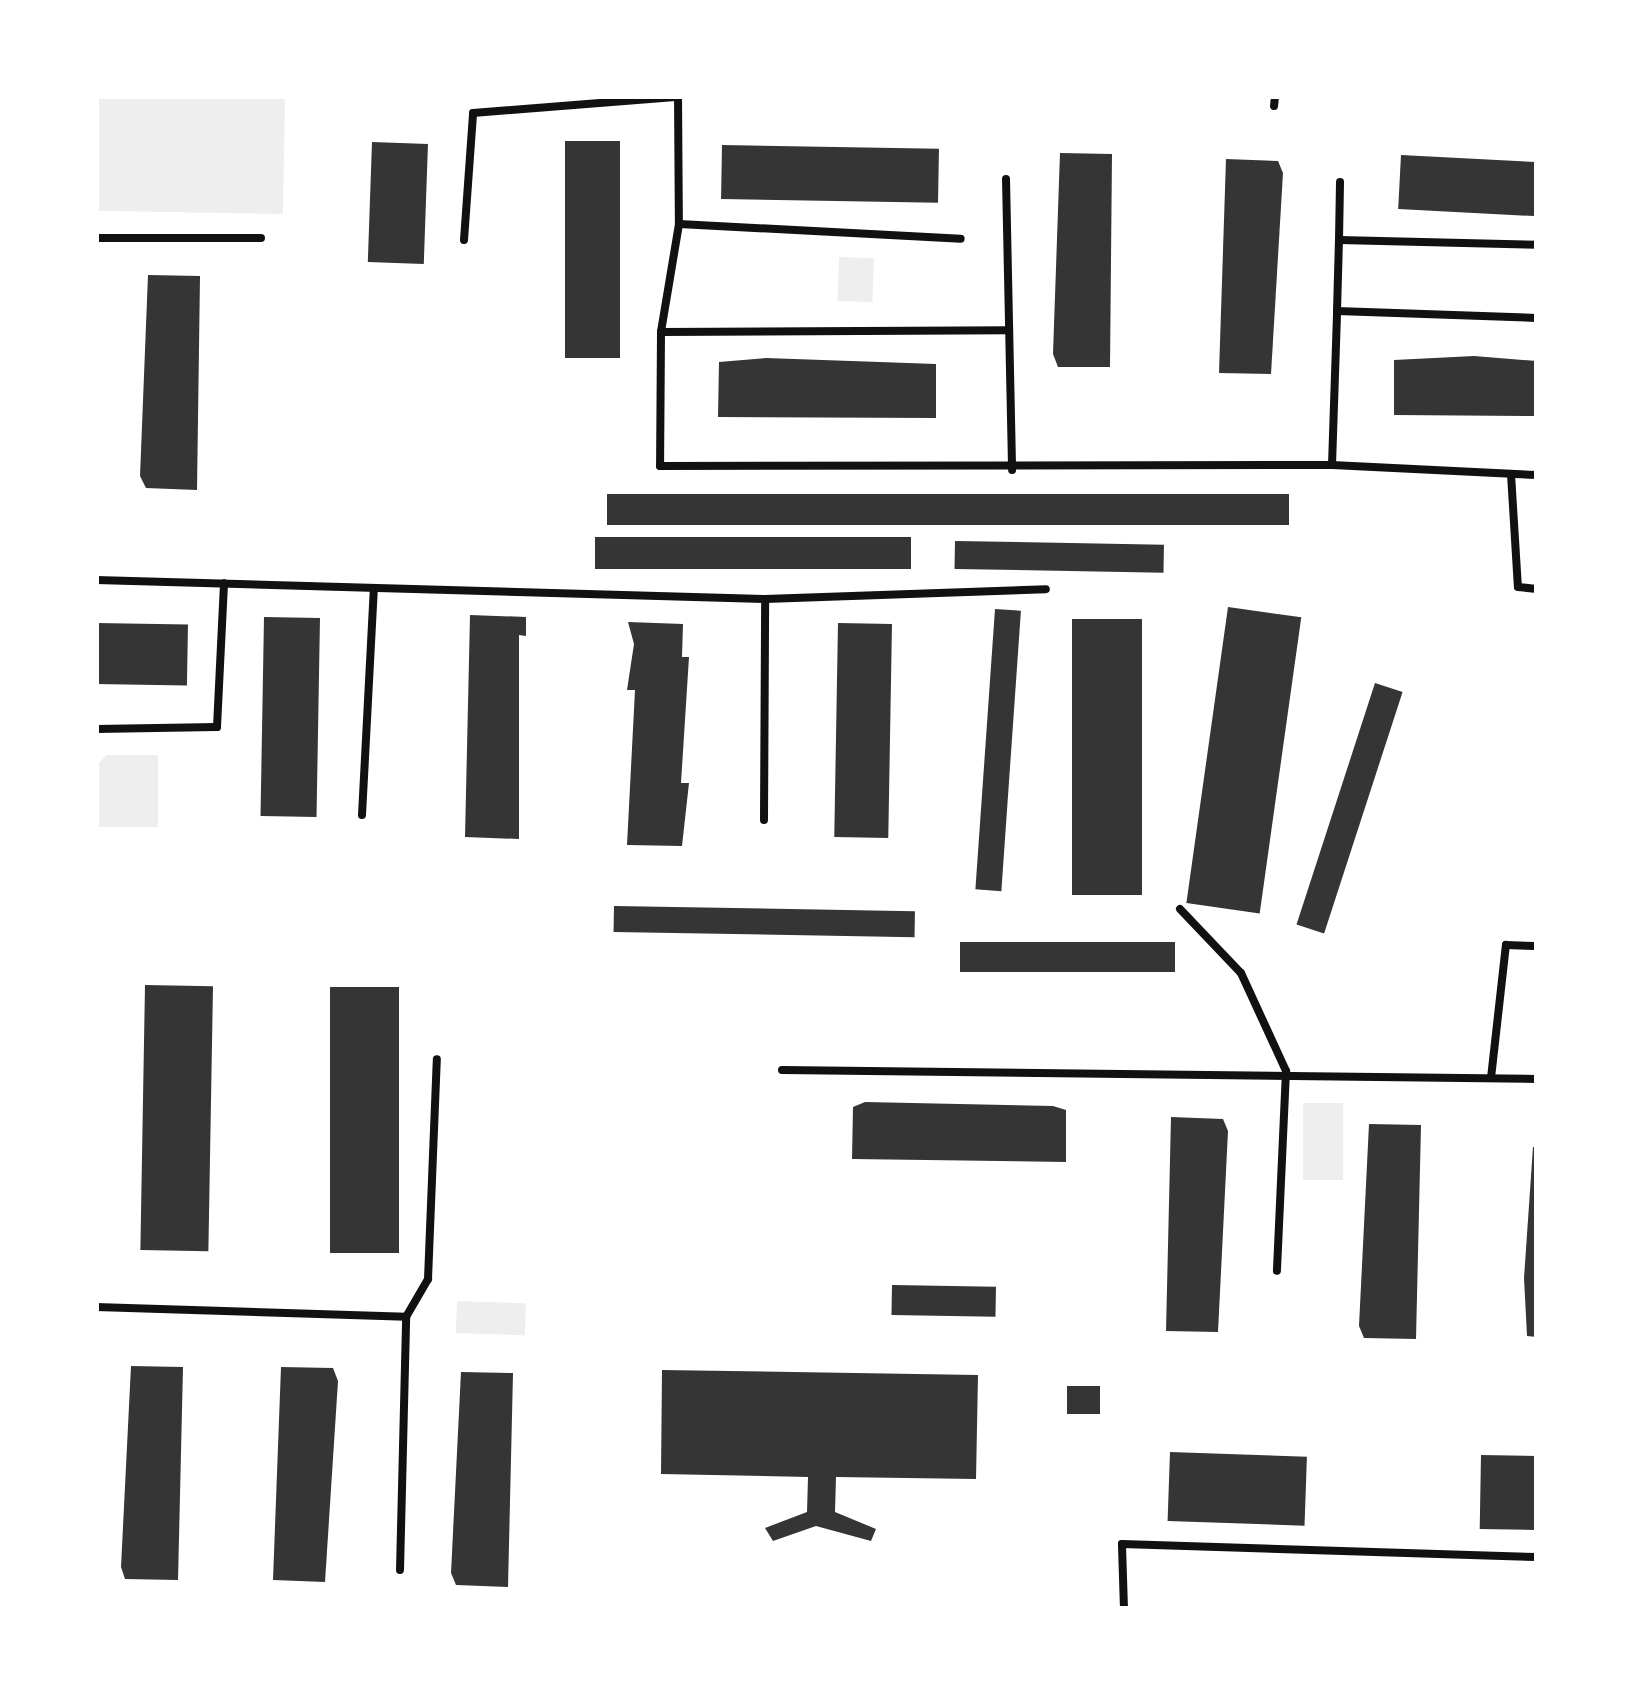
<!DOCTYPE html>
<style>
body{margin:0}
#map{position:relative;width:1633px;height:1705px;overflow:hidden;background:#fff;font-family:Helvetica,sans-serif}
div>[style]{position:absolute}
.green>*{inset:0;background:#eee;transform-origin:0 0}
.building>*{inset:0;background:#353535;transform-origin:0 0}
.service>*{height:8px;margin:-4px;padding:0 4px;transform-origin:4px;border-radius:4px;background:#111}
span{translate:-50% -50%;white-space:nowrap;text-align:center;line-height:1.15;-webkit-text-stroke:12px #fff;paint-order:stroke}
.frame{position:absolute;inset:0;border:99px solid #fff;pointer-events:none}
</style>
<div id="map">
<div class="green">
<div style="left:285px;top:96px;width:118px;height:189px;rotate:91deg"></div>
<div style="left:839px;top:257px;width:35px;height:44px;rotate:2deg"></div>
<div style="clip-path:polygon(107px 755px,158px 755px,158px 827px,96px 827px,96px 766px)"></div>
<div style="left:1303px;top:1103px;width:40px;height:77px"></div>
<div style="left:457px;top:1301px;width:69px;height:32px;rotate:2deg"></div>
</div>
<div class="building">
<div style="left:565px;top:141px;width:55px;height:217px"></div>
<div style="left:372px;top:142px;width:56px;height:120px;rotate:2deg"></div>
<div style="left:722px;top:145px;width:217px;height:54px;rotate:1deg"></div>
<div style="clip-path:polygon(1060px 153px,1112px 154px,1110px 367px,1058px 367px,1053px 354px)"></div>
<div style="left:1401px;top:155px;width:136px;height:54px;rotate:3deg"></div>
<div style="clip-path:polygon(1226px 159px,1278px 161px,1283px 173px,1271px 374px,1219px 373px)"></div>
<div style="clip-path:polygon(148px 275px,200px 276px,197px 490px,146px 488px,140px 476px)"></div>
<div style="clip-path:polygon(1474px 356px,1537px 361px,1537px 416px,1394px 415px,1394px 360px)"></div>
<div style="clip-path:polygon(766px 358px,936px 364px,936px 418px,718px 417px,719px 362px)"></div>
<div style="left:607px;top:494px;width:682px;height:31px"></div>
<div style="left:911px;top:537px;width:32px;height:316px;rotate:90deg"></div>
<div style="left:955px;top:541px;width:209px;height:28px;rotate:1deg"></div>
<div style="left:1228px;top:607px;width:74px;height:299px;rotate:8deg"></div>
<div style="left:995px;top:609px;width:26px;height:281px;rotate:4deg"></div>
<div style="clip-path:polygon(470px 615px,526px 617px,526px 636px,519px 635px,519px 839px,465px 837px)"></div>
<div style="left:264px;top:617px;width:56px;height:199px;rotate:1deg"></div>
<div style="left:1072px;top:619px;width:70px;height:276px"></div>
<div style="clip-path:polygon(628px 622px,683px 624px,682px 657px,689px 657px,681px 783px,689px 783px,682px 846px,627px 845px,635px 690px,627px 690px,634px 644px)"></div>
<div style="left:96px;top:623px;width:92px;height:61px;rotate:1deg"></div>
<div style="left:838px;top:623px;width:54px;height:214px;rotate:1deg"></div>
<div style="left:1375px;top:683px;width:29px;height:254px;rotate:18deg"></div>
<div style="left:614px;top:906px;width:301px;height:26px;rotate:1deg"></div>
<div style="left:1175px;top:942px;width:30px;height:215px;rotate:90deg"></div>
<div style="left:145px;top:985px;width:68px;height:265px;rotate:1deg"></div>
<div style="left:330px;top:987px;width:69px;height:266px"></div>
<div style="clip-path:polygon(865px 1102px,1053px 1106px,1066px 1110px,1066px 1162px,852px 1159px,853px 1107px)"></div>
<div style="clip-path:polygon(1171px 1117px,1223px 1119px,1228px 1131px,1218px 1332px,1166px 1331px)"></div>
<div style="clip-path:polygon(1369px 1124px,1421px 1125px,1416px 1339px,1364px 1338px,1359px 1326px)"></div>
<div style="clip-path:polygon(1533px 1147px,1537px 1147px,1537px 1337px,1527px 1336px,1524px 1278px)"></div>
<div style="left:892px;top:1285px;width:104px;height:30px;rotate:1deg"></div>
<div style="clip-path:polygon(131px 1366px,183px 1367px,178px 1580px,125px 1579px,121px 1567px)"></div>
<div style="clip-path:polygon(281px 1367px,333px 1368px,338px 1381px,325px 1582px,273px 1580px)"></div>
<div style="clip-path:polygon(662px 1370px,978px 1375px,976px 1479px,836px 1477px,835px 1512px,876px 1529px,871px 1541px,816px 1526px,773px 1541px,765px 1528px,807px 1512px,808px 1477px,661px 1474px)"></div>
<div style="clip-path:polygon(461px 1372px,513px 1373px,508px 1587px,456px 1585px,451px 1573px)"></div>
<div style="left:1067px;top:1386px;width:33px;height:28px"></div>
<div style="left:1170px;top:1452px;width:137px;height:69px;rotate:2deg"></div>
<div style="left:1481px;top:1455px;width:56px;height:74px;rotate:1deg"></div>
</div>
<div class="service">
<div style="left:678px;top:96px;width:128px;rotate:89.6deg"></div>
<div style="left:679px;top:224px;width:109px;rotate:99.5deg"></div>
<div style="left:661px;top:332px;width:134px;rotate:90.4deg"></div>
<div style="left:660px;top:466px;width:672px;rotate:-0.09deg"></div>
<div style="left:1332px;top:465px;width:205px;rotate:2.8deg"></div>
<div style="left:1274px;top:106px;width:10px;rotate:-84deg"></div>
<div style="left:1006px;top:179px;width:291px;rotate:88.8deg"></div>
<div style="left:679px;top:224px;width:282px;rotate:3deg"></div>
<div style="left:96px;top:238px;width:165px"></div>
<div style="left:464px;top:240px;width:127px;rotate:-85.9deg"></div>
<div style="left:473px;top:113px;width:206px;rotate:-4.5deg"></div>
<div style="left:1339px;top:240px;width:58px;rotate:-89deg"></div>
<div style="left:1337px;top:311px;width:71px;rotate:-88.4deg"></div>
<div style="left:1339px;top:240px;width:198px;rotate:1.4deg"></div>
<div style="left:661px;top:332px;width:348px;rotate:-0.3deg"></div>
<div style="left:1332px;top:465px;width:154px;rotate:-88.1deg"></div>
<div style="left:1337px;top:311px;width:200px;rotate:2deg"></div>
<div style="left:1511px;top:474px;width:113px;rotate:86.5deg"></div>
<div style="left:1518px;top:587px;width:19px;rotate:6deg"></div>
<div style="left:96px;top:580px;width:669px;rotate:1.63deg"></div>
<div style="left:765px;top:599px;width:281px;rotate:-2deg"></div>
<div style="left:96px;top:729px;width:121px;rotate:-0.9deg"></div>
<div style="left:217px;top:727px;width:144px;rotate:-87.2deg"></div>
<div style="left:362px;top:815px;width:226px;rotate:-87deg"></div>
<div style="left:764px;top:820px;width:221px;rotate:-89.7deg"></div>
<div style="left:1180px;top:909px;width:88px;rotate:46.4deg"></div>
<div style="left:1241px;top:973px;width:108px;rotate:65.3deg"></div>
<div style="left:1286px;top:1071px;width:200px;rotate:92.6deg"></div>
<div style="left:782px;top:1070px;width:755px;rotate:0.68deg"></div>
<div style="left:1491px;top:1078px;width:134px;rotate:-83.6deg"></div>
<div style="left:1506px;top:945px;width:31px;rotate:2deg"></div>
<div style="left:96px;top:1307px;width:310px;rotate:1.8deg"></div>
<div style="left:406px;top:1317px;width:44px;rotate:-59.9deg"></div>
<div style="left:428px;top:1279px;width:220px;rotate:-87.7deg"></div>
<div style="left:400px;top:1570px;width:253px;rotate:-88.6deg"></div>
<div style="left:1124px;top:1609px;width:65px;rotate:-91.8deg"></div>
<div style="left:1122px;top:1544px;width:415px;rotate:1.8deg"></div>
</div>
<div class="frame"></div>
</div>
